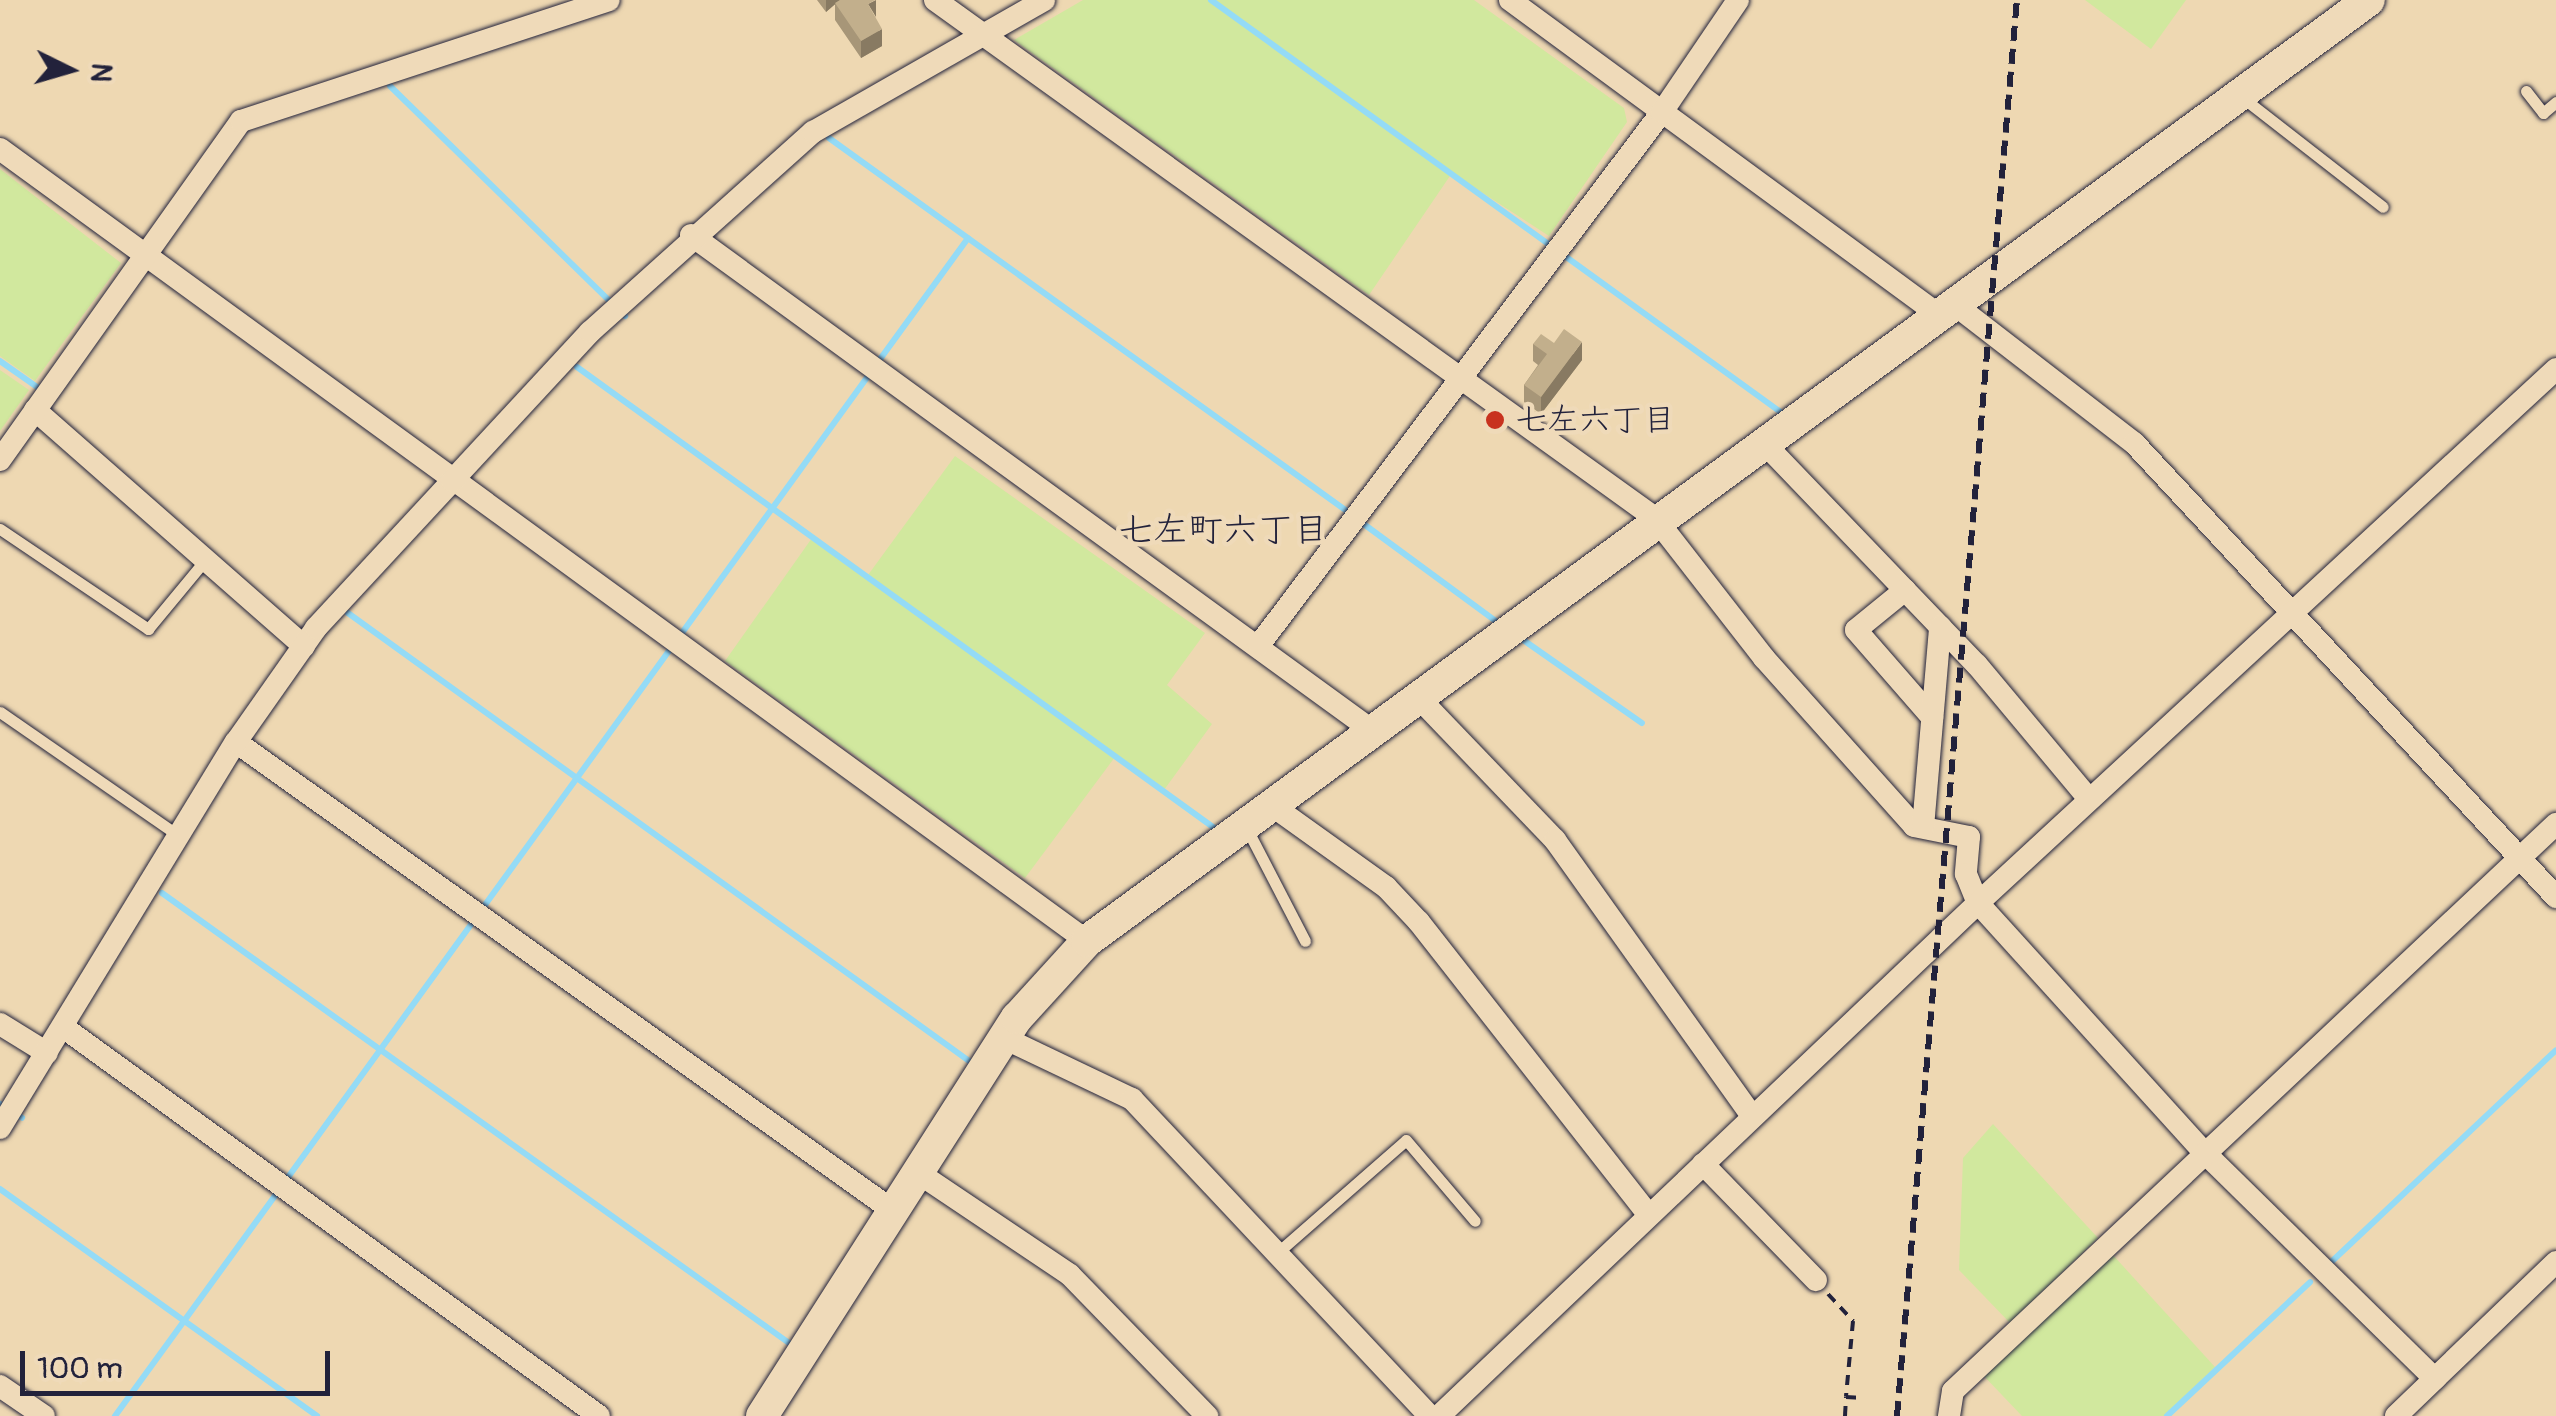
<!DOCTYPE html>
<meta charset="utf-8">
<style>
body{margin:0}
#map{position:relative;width:2556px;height:1416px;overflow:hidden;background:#eed8b2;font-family:Pangolin,"Klee One",sans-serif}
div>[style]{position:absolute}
.green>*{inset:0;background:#d1e89e}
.stream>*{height:6px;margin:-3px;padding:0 3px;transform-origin:3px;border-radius:3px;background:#94dbf6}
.path>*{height:4px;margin-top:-2px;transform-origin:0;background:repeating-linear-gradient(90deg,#22223b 0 10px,transparent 0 18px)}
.roads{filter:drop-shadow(0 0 2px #22223b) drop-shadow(0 0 2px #22223b)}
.lane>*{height:11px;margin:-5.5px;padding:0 5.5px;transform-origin:5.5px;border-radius:5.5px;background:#efdab9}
.street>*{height:22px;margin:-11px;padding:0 11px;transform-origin:11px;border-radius:11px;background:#efdab9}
.secondary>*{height:32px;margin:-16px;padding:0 16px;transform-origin:16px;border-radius:16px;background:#efdab9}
.rail>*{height:6px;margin-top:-3px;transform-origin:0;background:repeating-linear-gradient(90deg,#22223b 0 15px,transparent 0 23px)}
.wall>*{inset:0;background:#a79678}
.shaded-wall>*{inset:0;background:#887a62}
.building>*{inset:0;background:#c2af8c}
.dots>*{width:28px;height:28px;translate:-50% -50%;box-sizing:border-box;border:5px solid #efdab9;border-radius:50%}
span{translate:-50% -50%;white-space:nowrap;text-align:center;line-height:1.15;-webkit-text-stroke:9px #efdab9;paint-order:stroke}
.poi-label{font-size:32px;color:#22223b}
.left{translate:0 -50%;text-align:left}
.neighbourhood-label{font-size:35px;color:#22223b}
.north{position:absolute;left:20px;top:20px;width:100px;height:100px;-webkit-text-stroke:8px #efdab9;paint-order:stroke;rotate:95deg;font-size:28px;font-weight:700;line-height:40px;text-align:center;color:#22223b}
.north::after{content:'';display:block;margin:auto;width:35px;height:45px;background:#22223b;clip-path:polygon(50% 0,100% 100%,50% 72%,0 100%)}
.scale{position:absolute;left:20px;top:1351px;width:310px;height:45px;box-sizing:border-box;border:5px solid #22223b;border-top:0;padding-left:12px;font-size:30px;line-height:35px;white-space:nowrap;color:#22223b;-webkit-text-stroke:8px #efdab9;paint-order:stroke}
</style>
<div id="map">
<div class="green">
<div style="clip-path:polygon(1083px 0,1474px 0,1624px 108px,1627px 122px,1549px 236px,1452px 173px,1369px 295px,1014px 40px)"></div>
<div style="clip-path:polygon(2085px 0,2186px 0,2151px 49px)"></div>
<div style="clip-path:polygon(0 169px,121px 263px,35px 381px,0 356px)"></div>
<div style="clip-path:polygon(0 370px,29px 390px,0 431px)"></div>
<div style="clip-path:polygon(955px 456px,1205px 633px,1167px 685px,1212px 724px,1164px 790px,1115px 757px,1025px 878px,725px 661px,812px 538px,868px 575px)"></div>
<div style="clip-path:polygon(1993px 1124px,2098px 1238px,2010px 1323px,1959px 1270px,1963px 1158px)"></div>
<div style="clip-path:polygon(2112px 1254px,2215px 1367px,2164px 1416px,2022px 1416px,1982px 1374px)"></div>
</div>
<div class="stream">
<div style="left:1211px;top:0;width:705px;rotate:35.88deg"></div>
<div style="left:390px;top:86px;width:329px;rotate:44.4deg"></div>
<div style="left:829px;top:138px;width:643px;rotate:35.77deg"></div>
<div style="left:0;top:361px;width:45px;rotate:35.1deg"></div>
<div style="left:878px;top:362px;width:153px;rotate:-54deg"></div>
<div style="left:577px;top:367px;width:790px;rotate:35.88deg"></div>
<div style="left:1361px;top:522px;width:172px;rotate:36.3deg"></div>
<div style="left:348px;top:613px;width:769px;rotate:35.8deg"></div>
<div style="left:1519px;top:637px;width:150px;rotate:35deg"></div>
<div style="left:162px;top:893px;width:772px;rotate:35.67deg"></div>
<div style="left:482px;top:909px;width:663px;rotate:-54.08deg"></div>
<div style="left:0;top:1104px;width:26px;rotate:32deg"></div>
<div style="left:286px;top:1180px;width:322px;rotate:-54.1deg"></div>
<div style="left:0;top:1189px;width:390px;rotate:35.6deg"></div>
<div style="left:2328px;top:1265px;width:313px;rotate:-43.3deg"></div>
<div style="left:115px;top:1416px;width:279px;rotate:-54deg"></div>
<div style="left:2167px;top:1416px;width:196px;rotate:-43.1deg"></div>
</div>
<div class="path">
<div style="left:1828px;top:1294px;width:37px;rotate:47deg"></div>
<div style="left:1853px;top:1321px;width:76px;rotate:95.3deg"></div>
<div style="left:1846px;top:1397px;width:17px;rotate:3deg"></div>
<div style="left:1845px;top:1416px;width:19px;rotate:-87deg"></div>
</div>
<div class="roads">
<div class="lane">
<div style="left:2526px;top:91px;width:28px;rotate:52deg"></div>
<div style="left:2543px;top:113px;width:17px;rotate:-40deg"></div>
<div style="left:2243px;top:98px;width:177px;rotate:37.9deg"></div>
<div style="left:0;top:529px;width:179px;rotate:34deg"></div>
<div style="left:148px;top:629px;width:89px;rotate:-50.4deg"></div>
<div style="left:0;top:712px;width:218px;rotate:34.7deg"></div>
<div style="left:1247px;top:829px;width:126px;rotate:62.6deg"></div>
<div style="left:1277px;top:1253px;width:171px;rotate:-41.2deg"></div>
<div style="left:1406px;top:1140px;width:106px;rotate:49.6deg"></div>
</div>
<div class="street">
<div style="left:935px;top:0;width:887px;rotate:35.73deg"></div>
<div style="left:1655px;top:518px;width:177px;rotate:52.1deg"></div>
<div style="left:1764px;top:658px;width:225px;rotate:48.2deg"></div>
<div style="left:1914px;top:826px;width:56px;rotate:11.3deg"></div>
<div style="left:1969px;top:837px;width:37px;rotate:95deg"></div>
<div style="left:1966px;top:874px;width:31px;rotate:68deg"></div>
<div style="left:1978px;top:903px;width:338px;rotate:47.8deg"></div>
<div style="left:2205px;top:1153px;width:322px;rotate:44.5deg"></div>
<div style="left:1510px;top:0;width:532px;rotate:36.29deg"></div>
<div style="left:0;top:149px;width:1345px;rotate:36.08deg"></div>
<div style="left:691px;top:235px;width:840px;rotate:36.04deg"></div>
<div style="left:1954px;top:304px;width:227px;rotate:37.7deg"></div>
<div style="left:2134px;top:443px;width:620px;rotate:47.09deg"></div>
<div style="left:35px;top:410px;width:358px;rotate:41.3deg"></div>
<div style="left:1762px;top:441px;width:310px;rotate:46.2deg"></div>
<div style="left:1977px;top:665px;width:175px;rotate:50.1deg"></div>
<div style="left:0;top:460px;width:416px;rotate:-54.6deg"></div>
<div style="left:241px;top:121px;width:387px;rotate:-18.2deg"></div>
<div style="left:1905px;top:590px;width:63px;rotate:140.8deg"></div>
<div style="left:1856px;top:630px;width:116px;rotate:48.9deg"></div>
<div style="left:1259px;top:645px;width:668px;rotate:-52.91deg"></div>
<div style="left:1662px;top:112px;width:135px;rotate:-55.8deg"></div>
<div style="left:1416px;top:695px;width:201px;rotate:46.2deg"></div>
<div style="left:1555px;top:840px;width:339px;rotate:54.5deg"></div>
<div style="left:236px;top:742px;width:806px;rotate:35.5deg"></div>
<div style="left:1270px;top:804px;width:143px;rotate:35.6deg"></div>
<div style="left:1386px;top:887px;width:48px;rotate:46.7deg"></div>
<div style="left:1419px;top:922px;width:371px;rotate:51.9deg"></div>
<div style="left:1923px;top:827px;width:201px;rotate:-85.1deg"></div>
<div style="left:0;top:1024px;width:55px;rotate:31.7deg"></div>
<div style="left:63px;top:1027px;width:662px;rotate:35.97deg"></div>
<div style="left:1004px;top:1038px;width:142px;rotate:25.5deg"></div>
<div style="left:1132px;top:1099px;width:435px;rotate:46.8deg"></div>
<div style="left:0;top:1128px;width:452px;rotate:-58.6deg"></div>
<div style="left:236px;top:742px;width:139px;rotate:-54.9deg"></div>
<div style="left:316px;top:628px;width:200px;rotate:-47.2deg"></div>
<div style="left:452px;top:481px;width:203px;rotate:-47.2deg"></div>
<div style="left:590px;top:332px;width:300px;rotate:-41.9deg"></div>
<div style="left:813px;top:132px;width:266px;rotate:-29.7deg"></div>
<div style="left:1703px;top:1164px;width:162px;rotate:45.8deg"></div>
<div style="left:917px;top:1172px;width:184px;rotate:33.9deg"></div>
<div style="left:1070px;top:1275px;width:197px;rotate:45.8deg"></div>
<div style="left:0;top:1386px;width:53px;rotate:34.3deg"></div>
<div style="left:1439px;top:1416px;width:744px;rotate:-43.58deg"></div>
<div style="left:1978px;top:903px;width:787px;rotate:-42.73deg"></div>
<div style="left:1949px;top:1416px;width:25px;rotate:-81deg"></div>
<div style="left:1953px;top:1391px;width:828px;rotate:-43.24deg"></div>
<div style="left:2396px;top:1416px;width:222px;rotate:-43.9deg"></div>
</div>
<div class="secondary">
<div style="left:762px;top:1416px;width:473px;rotate:-57.4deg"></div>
<div style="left:1017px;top:1018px;width:104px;rotate:-47.7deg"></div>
<div style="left:1087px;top:941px;width:1590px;rotate:-36.28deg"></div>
</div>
</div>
<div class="rail">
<div style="left:1897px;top:1416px;width:1421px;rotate:-85.16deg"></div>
</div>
<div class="wall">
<div style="clip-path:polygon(817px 0,840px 0,875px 17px,882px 46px,861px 58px,835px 20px,835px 4px,826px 12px)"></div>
<div style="clip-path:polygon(1554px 343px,1582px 360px,1541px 414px,1524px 402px,1524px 385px,1538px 365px,1533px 361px,1533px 344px)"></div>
</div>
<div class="shaded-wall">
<div style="clip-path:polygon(826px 0,840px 0,826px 12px)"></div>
<div style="clip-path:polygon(876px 0,876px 17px,868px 4px)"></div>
<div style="clip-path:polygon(882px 29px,882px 46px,861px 58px,861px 41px)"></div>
<div style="clip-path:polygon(1582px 342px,1582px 360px,1541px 414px,1541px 397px)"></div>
</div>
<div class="building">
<div style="clip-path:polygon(840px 0,875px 0,868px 4px,882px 29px,861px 41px,835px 3px)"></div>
<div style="clip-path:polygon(1564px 329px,1582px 342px,1541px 397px,1524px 385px,1547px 354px,1533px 344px,1541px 334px,1554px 343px)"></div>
</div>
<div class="dots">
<div style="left:1495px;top:420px;background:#c8321e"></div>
</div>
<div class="poi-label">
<span class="left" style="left:1515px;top:420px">七左六丁目</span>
</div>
<div class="neighbourhood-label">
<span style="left:1223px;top:530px">七左町六丁目</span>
</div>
<div class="north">N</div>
<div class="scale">100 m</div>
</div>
